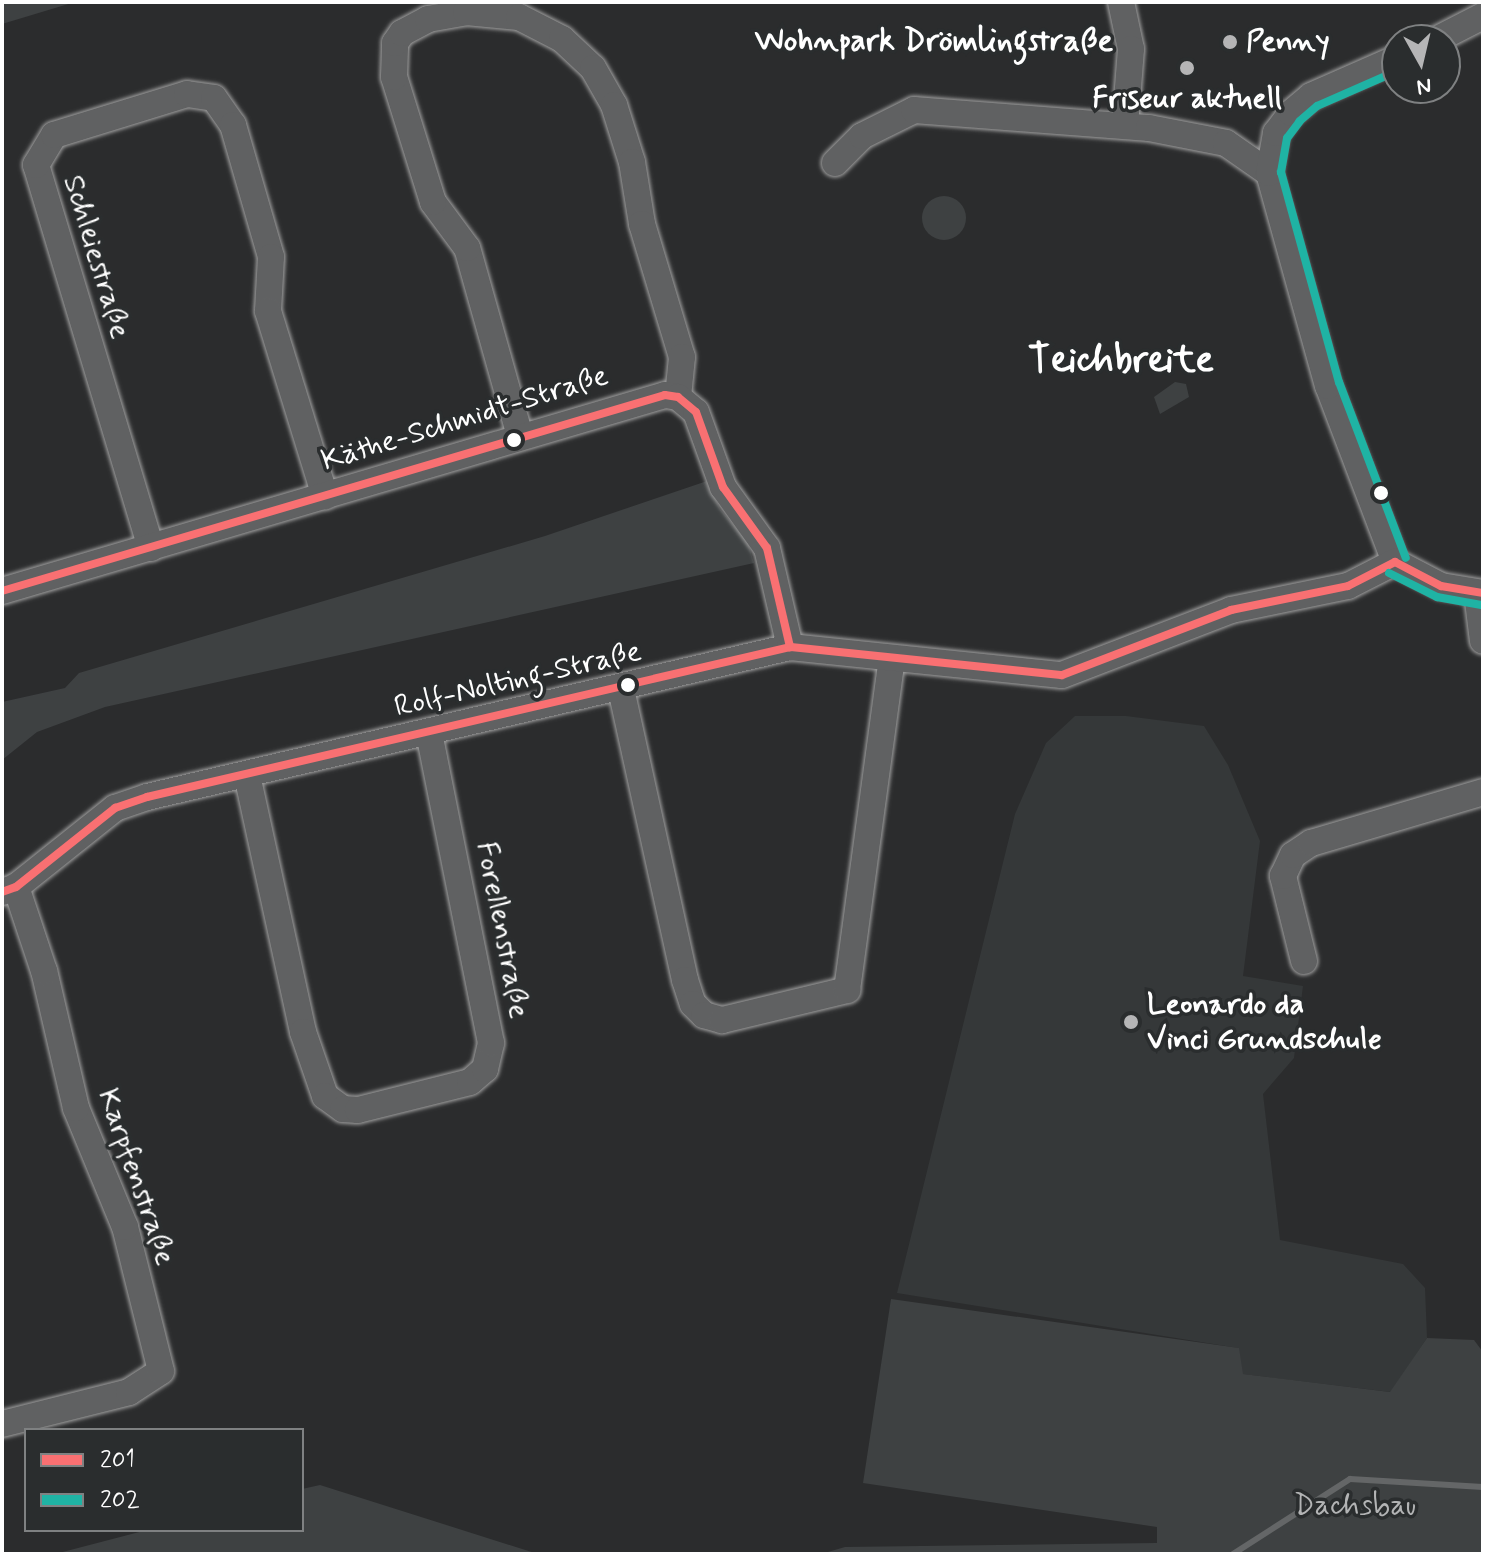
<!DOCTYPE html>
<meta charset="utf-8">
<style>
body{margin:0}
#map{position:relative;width:1485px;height:1556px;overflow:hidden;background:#2b2c2d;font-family:Mynerve,sans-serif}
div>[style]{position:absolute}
.built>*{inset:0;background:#353839}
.green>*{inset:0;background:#3e4142}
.round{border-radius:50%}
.stream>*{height:6px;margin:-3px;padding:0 3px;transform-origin:3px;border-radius:3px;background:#646667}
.roads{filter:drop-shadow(0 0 2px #a0a0a0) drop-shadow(0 0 2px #a0a0a0)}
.minor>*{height:26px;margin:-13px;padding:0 13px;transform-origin:13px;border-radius:13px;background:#606162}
.bus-1>*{height:8px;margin:-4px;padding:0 4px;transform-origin:4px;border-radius:4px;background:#f97072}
.bus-2>*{height:8px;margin:-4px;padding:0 4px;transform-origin:4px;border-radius:4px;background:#1fb3a4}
.dots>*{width:22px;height:22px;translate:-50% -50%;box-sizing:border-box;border:4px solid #2a2d2e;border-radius:50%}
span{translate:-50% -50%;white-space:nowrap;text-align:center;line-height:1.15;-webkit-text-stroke:7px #2a2d2e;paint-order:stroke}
.poi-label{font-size:30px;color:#fff;font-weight:700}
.left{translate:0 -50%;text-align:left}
.street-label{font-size:30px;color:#fff}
.park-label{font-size:30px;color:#b3b4b5}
.neighbourhood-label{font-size:32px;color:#fff;font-weight:700}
.district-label{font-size:38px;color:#fff;font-weight:700}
.frame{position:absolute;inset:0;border:4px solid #fff;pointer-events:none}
.legend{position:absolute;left:24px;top:1428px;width:280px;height:104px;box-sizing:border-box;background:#2a2d2e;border:2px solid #7f8182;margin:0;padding:10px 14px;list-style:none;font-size:24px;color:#fff}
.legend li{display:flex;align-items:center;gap:16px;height:40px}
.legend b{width:40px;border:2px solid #7f8182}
.north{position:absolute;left:1381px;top:24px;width:80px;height:80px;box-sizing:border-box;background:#2a2d2e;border:2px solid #7f8182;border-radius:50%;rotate:172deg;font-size:22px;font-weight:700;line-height:32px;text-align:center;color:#fff}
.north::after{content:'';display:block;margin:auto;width:28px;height:36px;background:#b5b5b6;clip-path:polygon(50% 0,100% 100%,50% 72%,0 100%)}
</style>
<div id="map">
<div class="built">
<div style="clip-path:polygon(1075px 716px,1126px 716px,1204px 726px,1228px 765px,1260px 841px,1243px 976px,1303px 986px,1294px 1058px,1263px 1094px,1280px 1240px,1403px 1264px,1425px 1288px,1427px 1338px,1391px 1392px,1242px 1374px,1238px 1348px,897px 1293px,1015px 814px,1046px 743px)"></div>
</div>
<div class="green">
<div style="clip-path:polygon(2px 2px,75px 2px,2px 24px)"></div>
<div class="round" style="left:922px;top:196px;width:44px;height:44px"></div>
<div style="clip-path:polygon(1175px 382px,1186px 384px,1189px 397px,1160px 414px,1154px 397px)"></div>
<div style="clip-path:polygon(707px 481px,720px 509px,748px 543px,754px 563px,105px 707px,37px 732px,2px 760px,2px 702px,65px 688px,79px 673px,545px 536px)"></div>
<div style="clip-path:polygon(891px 1299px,1239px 1348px,1243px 1374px,1390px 1392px,1427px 1338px,1474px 1340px,1483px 1352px,1483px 1554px,821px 1554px,845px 1547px,1157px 1543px,1157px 1527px,863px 1483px)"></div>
<div style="clip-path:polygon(320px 1485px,538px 1554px,55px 1554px,147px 1530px,302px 1530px,302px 1489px)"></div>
</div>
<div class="stream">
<div style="left:1233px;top:1554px;width:139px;rotate:-32.7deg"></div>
<div style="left:1350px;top:1479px;width:133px;rotate:3.4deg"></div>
</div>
<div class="roads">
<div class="minor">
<div style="left:1121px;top:2px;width:48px;rotate:78deg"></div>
<div style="left:1131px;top:49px;width:76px;rotate:94.5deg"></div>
<div style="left:1436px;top:40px;width:53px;rotate:-27.1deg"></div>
<div style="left:835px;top:163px;width:38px;rotate:-45deg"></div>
<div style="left:862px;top:136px;width:58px;rotate:-26.6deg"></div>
<div style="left:914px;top:110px;width:236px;rotate:4.4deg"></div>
<div style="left:1149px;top:128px;width:78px;rotate:11deg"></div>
<div style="left:1226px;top:143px;width:52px;rotate:34.9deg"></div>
<div style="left:520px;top:436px;width:195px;rotate:-105.7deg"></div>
<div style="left:467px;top:248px;width:57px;rotate:-126.5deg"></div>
<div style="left:433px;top:202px;width:131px;rotate:-107.3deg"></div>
<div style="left:394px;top:77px;width:34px;rotate:-88deg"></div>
<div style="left:395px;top:43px;width:12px;rotate:-55deg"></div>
<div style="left:402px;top:33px;width:30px;rotate:-28deg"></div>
<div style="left:428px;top:19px;width:39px;rotate:-10deg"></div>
<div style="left:466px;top:12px;width:53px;rotate:5.4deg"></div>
<div style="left:519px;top:17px;width:48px;rotate:27.1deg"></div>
<div style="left:562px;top:39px;width:42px;rotate:43.1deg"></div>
<div style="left:593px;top:68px;width:43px;rotate:60.4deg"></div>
<div style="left:614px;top:105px;width:60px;rotate:72.5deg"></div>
<div style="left:632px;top:162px;width:63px;rotate:80.8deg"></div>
<div style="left:642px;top:224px;width:139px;rotate:73.3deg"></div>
<div style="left:682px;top:357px;width:40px;rotate:95.7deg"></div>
<div style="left:151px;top:548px;width:400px;rotate:-106.7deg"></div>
<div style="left:36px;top:165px;width:35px;rotate:-59deg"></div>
<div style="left:54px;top:135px;width:139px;rotate:-17.1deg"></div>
<div style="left:187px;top:94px;width:27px;rotate:8deg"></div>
<div style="left:214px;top:98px;width:33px;rotate:55deg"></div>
<div style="left:233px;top:125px;width:137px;rotate:73.9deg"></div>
<div style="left:271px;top:257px;width:54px;rotate:93.2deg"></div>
<div style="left:268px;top:311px;width:194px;rotate:72.9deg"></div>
<div style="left:1395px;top:562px;width:188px;rotate:-110.8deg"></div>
<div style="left:1328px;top:386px;width:221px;rotate:-105.5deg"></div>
<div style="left:1269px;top:173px;width:41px;rotate:-80.1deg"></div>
<div style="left:1276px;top:133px;width:25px;rotate:-53deg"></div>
<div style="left:1291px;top:113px;width:26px;rotate:-40deg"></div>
<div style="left:1311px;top:96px;width:94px;rotate:-23.8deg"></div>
<div style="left:1395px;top:562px;width:52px;rotate:27.6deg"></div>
<div style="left:1441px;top:586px;width:43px;rotate:9.5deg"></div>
<div style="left:2px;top:591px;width:691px;rotate:-16.47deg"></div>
<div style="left:665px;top:395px;width:13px;rotate:9deg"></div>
<div style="left:678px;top:397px;width:23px;rotate:40deg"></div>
<div style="left:696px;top:412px;width:80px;rotate:70.2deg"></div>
<div style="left:723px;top:487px;width:75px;rotate:54.2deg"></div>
<div style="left:767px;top:548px;width:102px;rotate:76.9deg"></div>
<div style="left:1477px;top:593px;width:48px;rotate:82.9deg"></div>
<div style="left:621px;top:689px;width:298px;rotate:77.6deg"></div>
<div style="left:685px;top:980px;width:25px;rotate:72deg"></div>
<div style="left:693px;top:1004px;width:16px;rotate:45deg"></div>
<div style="left:704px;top:1015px;width:19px;rotate:16deg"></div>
<div style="left:722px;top:1020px;width:129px;rotate:-13.5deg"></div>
<div style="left:847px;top:990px;width:335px;rotate:-82.3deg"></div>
<div style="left:247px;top:775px;width:263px;rotate:77.7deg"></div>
<div style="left:303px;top:1032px;width:68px;rotate:71deg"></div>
<div style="left:325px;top:1096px;width:22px;rotate:36deg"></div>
<div style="left:343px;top:1109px;width:15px;rotate:4deg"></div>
<div style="left:358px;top:1110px;width:115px;rotate:-14deg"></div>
<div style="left:470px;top:1082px;width:20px;rotate:-41deg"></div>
<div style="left:485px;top:1069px;width:27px;rotate:-77deg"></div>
<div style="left:491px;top:1043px;width:316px;rotate:-101.3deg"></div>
<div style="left:2px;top:892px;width:15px;rotate:-20deg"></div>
<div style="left:16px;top:887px;width:127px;rotate:-38.6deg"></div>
<div style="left:115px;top:808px;width:34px;rotate:-19deg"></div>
<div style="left:147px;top:797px;width:660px;rotate:-13.13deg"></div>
<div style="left:790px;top:647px;width:273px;rotate:5.9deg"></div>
<div style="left:1062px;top:675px;width:181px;rotate:-21deg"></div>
<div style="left:1231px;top:610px;width:119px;rotate:-11.6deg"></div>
<div style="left:1348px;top:586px;width:53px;rotate:-27.1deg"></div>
<div style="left:1304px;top:961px;width:88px;rotate:-103.9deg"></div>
<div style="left:1283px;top:876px;width:23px;rotate:-65deg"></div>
<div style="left:1293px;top:855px;width:22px;rotate:-34deg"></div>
<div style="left:1311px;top:843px;width:179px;rotate:-16.5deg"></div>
<div style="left:2px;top:1424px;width:131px;rotate:-14.1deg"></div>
<div style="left:129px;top:1392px;width:38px;rotate:-33deg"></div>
<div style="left:161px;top:1371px;width:148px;rotate:-104deg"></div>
<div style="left:125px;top:1227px;width:129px;rotate:-112.4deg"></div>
<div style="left:76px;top:1108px;width:141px;rotate:-103.1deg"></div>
<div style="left:44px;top:971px;width:89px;rotate:-108.4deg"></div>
</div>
</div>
<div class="bus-1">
<div style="left:1395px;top:562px;width:52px;rotate:27.6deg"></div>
<div style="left:1441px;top:586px;width:43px;rotate:9.5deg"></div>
<div style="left:2px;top:591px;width:691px;rotate:-16.47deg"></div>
<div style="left:665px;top:395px;width:13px;rotate:9deg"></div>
<div style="left:678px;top:397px;width:23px;rotate:40deg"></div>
<div style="left:696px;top:412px;width:80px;rotate:70.2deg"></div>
<div style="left:723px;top:487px;width:75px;rotate:54.2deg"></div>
<div style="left:767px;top:548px;width:102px;rotate:76.9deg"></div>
<div style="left:2px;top:892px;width:15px;rotate:-20deg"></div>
<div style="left:16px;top:887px;width:127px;rotate:-38.6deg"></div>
<div style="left:115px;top:808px;width:34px;rotate:-19deg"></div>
<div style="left:147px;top:797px;width:660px;rotate:-13.13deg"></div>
<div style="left:790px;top:647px;width:273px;rotate:5.9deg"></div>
<div style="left:1062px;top:675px;width:181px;rotate:-21deg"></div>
<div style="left:1231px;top:610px;width:119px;rotate:-11.6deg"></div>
<div style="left:1348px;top:586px;width:53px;rotate:-27.1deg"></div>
</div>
<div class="bus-2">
<div style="left:1397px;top:71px;width:87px;rotate:156.4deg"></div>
<div style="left:1317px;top:106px;width:23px;rotate:139deg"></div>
<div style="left:1300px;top:121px;width:21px;rotate:127deg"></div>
<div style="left:1287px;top:138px;width:35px;rotate:100deg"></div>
<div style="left:1281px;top:172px;width:218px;rotate:74.6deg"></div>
<div style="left:1339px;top:382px;width:188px;rotate:69.2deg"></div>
<div style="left:1389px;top:573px;width:54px;rotate:26.6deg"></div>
<div style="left:1437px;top:597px;width:45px;rotate:10.3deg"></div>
</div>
<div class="dots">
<div style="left:1230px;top:42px;background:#b5b5b6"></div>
<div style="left:1187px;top:68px;background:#b5b5b6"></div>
<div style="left:514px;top:440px;background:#fff"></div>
<div style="left:1381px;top:493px;background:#fff"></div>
<div style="left:628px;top:685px;background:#fff"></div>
<div style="left:1131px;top:1022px;background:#b5b5b6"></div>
</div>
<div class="poi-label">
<span class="left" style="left:1246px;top:42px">Penny</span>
<span style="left:1187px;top:99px">Friseur aktuell</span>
<span class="left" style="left:1147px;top:1022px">Leonardo da<br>Vinci Grundschule</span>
</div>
<div class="street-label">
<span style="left:96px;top:257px;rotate:73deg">Schleiestraße</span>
<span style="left:465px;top:419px;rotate:-17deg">Käthe-Schmidt-Straße</span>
<span style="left:518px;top:680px;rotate:-13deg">Rolf-Nolting-Straße</span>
<span style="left:502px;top:930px;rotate:79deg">Forellenstraße</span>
<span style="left:136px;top:1177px;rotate:71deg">Karpfenstraße</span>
</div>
<div class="park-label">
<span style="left:1355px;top:1506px">Dachsbau</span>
</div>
<div class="neighbourhood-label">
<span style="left:934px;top:41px">Wohnpark Drömlingstraße</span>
</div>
<div class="district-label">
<span style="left:1121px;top:361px">Teichbreite</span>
</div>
<div class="frame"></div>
<ul class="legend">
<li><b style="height:10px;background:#f97072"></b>201</li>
<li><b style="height:10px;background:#1fb3a4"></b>202</li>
</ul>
<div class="north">N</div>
</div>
